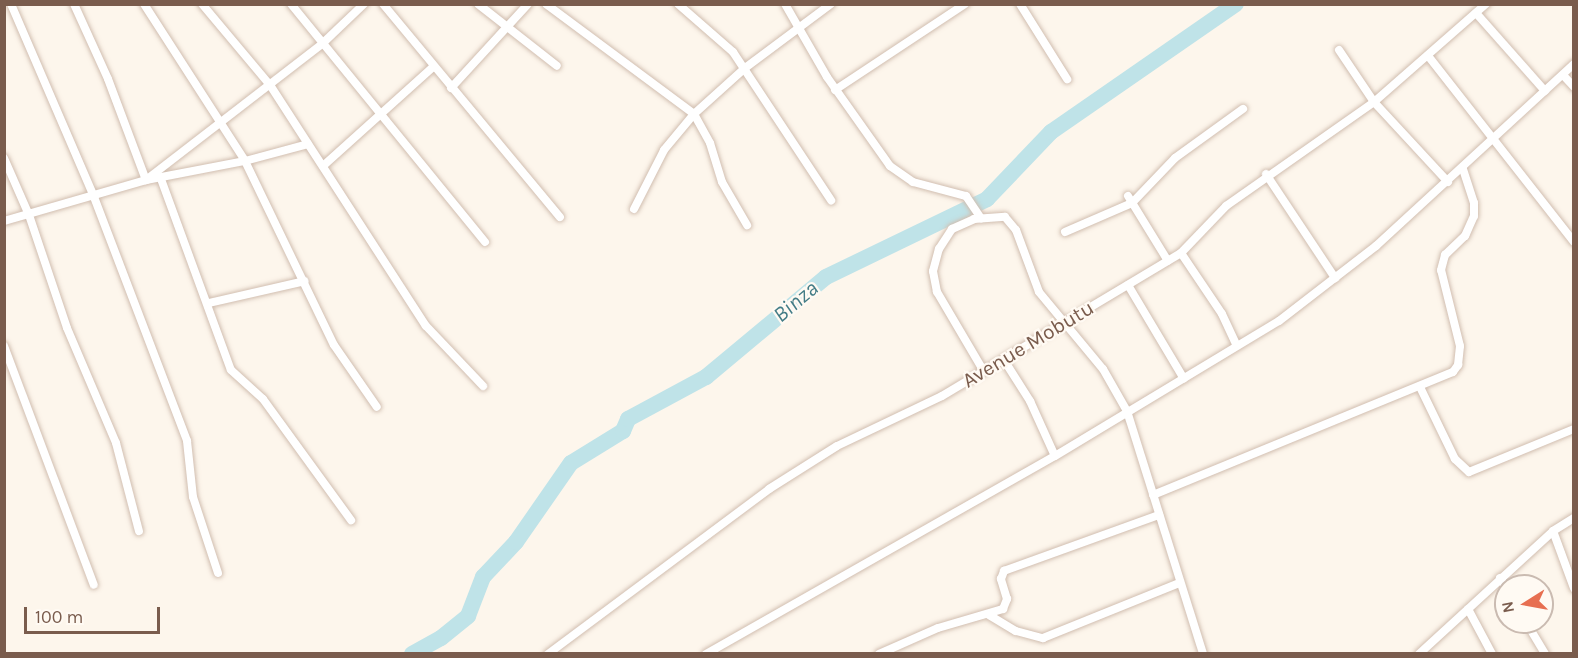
<!DOCTYPE html>
<style>
body{margin:0}
#map{position:relative;width:1578px;height:658px;overflow:hidden;background:#fdf6ec;font-family:Karla,sans-serif}
div>[style]{position:absolute}
.river>*{height:16px;margin:-8px;padding:0 8px;transform-origin:8px;border-radius:8px;background:#bfe3e8}
.roads{filter:drop-shadow(0 0 2px #d1beb0) drop-shadow(0 0 2px #d1beb0)}
.street>*{height:8px;margin:-4px;padding:0 4px;transform-origin:4px;border-radius:4px;background:#fff}
span{translate:-50% -50%;white-space:nowrap;text-align:center;line-height:1.15;-webkit-text-stroke:4.5px #fffaf3;paint-order:stroke}
.street-label{font-size:21px;color:#7a5c4d}
.water-label{font-size:22px;color:#437c86;font-style:italic}
.frame{position:absolute;inset:0;border:6px solid #7a5c4d;pointer-events:none}
.north{position:absolute;left:1494px;top:574px;width:60px;height:60px;box-sizing:border-box;background:#fffaf3;border:2px solid #cabbb1;border-radius:50%;rotate:259deg;font-size:16px;font-weight:700;line-height:24px;text-align:center;color:#7a5c4d}
.north::after{content:'';display:block;margin:auto;width:21px;height:27px;background:#e76f51;clip-path:polygon(50% 0,100% 100%,50% 72%,0 100%)}
.scale{position:absolute;left:24px;top:607px;width:136px;height:27px;box-sizing:border-box;border:3px solid #7a5c4d;border-top:0;padding-left:8px;font-size:18px;line-height:21px;white-space:nowrap;color:#7a5c4d;-webkit-text-stroke:4px #fffaf3;paint-order:stroke}
</style>
<div id="map">
<div class="river">
<div style="left:412px;top:654px;width:33px;rotate:-29deg"></div>
<div style="left:441px;top:638px;width:35px;rotate:-39deg"></div>
<div style="left:468px;top:616px;width:42px;rotate:-69deg"></div>
<div style="left:483px;top:577px;width:48px;rotate:-46.7deg"></div>
<div style="left:516px;top:542px;width:96px;rotate:-55.2deg"></div>
<div style="left:571px;top:463px;width:61px;rotate:-31.6deg"></div>
<div style="left:623px;top:431px;width:13px;rotate:-67deg"></div>
<div style="left:628px;top:419px;width:89px;rotate:-28.3deg"></div>
<div style="left:706px;top:377px;width:156px;rotate:-39.8deg"></div>
<div style="left:826px;top:277px;width:179px;rotate:-25.8deg"></div>
<div style="left:987px;top:199px;width:93px;rotate:-46.3deg"></div>
<div style="left:1051px;top:132px;width:225px;rotate:-34.7deg"></div>
</div>
<div class="roads">
<div class="street">
<div style="left:11px;top:4px;width:210px;rotate:66.7deg"></div>
<div style="left:94px;top:197px;width:261px;rotate:69.1deg"></div>
<div style="left:187px;top:441px;width:56px;rotate:83.9deg"></div>
<div style="left:193px;top:497px;width:80px;rotate:71.8deg"></div>
<div style="left:74px;top:4px;width:82px;rotate:65.6deg"></div>
<div style="left:108px;top:79px;width:108px;rotate:69.4deg"></div>
<div style="left:146px;top:180px;width:101px;rotate:-10.9deg"></div>
<div style="left:245px;top:161px;width:65px;rotate:-15.1deg"></div>
<div style="left:144px;top:4px;width:187px;rotate:57.2deg"></div>
<div style="left:245px;top:161px;width:204px;rotate:64.2deg"></div>
<div style="left:334px;top:345px;width:75px;rotate:55.3deg"></div>
<div style="left:202px;top:4px;width:106px;rotate:50deg"></div>
<div style="left:270px;top:85px;width:287px;rotate:57.1deg"></div>
<div style="left:426px;top:326px;width:83px;rotate:46.5deg"></div>
<div style="left:291px;top:4px;width:307px;rotate:50.8deg"></div>
<div style="left:383px;top:4px;width:277px;rotate:50.3deg"></div>
<div style="left:478px;top:4px;width:100px;rotate:38.1deg"></div>
<div style="left:546px;top:4px;width:184px;rotate:36.6deg"></div>
<div style="left:694px;top:114px;width:33px;rotate:61deg"></div>
<div style="left:710px;top:143px;width:41px;rotate:72.9deg"></div>
<div style="left:722px;top:182px;width:50px;rotate:59.8deg"></div>
<div style="left:678px;top:4px;width:73px;rotate:41.1deg"></div>
<div style="left:733px;top:52px;width:178px;rotate:56.5deg"></div>
<div style="left:785px;top:4px;width:84px;rotate:60.1deg"></div>
<div style="left:827px;top:77px;width:109px;rotate:54.7deg"></div>
<div style="left:890px;top:166px;width:28px;rotate:35deg"></div>
<div style="left:913px;top:182px;width:55px;rotate:14.8deg"></div>
<div style="left:966px;top:196px;width:27px;rotate:56deg"></div>
<div style="left:1020px;top:4px;width:89px;rotate:57.9deg"></div>
<div style="left:1476px;top:13px;width:104px;rotate:48.5deg"></div>
<div style="left:1339px;top:50px;width:63px;rotate:56.1deg"></div>
<div style="left:1374px;top:102px;width:109px;rotate:47.2deg"></div>
<div style="left:1429px;top:57px;width:235px;rotate:51.9deg"></div>
<div style="left:1563px;top:75px;width:16px;rotate:47deg"></div>
<div style="left:451px;top:88px;width:114px;rotate:-47.5deg"></div>
<div style="left:835px;top:90px;width:156px;rotate:-33.5deg"></div>
<div style="left:4px;top:158px;width:62px;rotate:66.3deg"></div>
<div style="left:29px;top:215px;width:119px;rotate:71.4deg"></div>
<div style="left:67px;top:328px;width:125px;rotate:66.9deg"></div>
<div style="left:116px;top:443px;width:91px;rotate:75.4deg"></div>
<div style="left:323px;top:166px;width:148px;rotate:-42deg"></div>
<div style="left:1266px;top:174px;width:125px;rotate:56.4deg"></div>
<div style="left:161px;top:179px;width:203px;rotate:69.9deg"></div>
<div style="left:231px;top:370px;width:43px;rotate:42.2deg"></div>
<div style="left:263px;top:399px;width:150px;rotate:54deg"></div>
<div style="left:1128px;top:196px;width:76px;rotate:58.4deg"></div>
<div style="left:634px;top:209px;width:66px;rotate:-63deg"></div>
<div style="left:664px;top:150px;width:47px;rotate:-50.2deg"></div>
<div style="left:694px;top:114px;width:69px;rotate:-42deg"></div>
<div style="left:745px;top:68px;width:107px;rotate:-36.7deg"></div>
<div style="left:4px;top:221px;width:148px;rotate:-16.1deg"></div>
<div style="left:146px;top:180px;width:224px;rotate:-37.7deg"></div>
<div style="left:323px;top:43px;width:57px;rotate:-43.6deg"></div>
<div style="left:1065px;top:232px;width:73px;rotate:-23.4deg"></div>
<div style="left:1132px;top:203px;width:62px;rotate:-46.3deg"></div>
<div style="left:1175px;top:158px;width:84px;rotate:-35.8deg"></div>
<div style="left:1181px;top:253px;width:73px;rotate:56.1deg"></div>
<div style="left:1222px;top:314px;width:35px;rotate:65deg"></div>
<div style="left:1128px;top:285px;width:109px;rotate:59.2deg"></div>
<div style="left:209px;top:303px;width:98px;rotate:-12.9deg"></div>
<div style="left:4px;top:346px;width:255px;rotate:69.4deg"></div>
<div style="left:1004px;top:360px;width:49px;rotate:57.6deg"></div>
<div style="left:1030px;top:401px;width:60px;rotate:65.6deg"></div>
<div style="left:983px;top:370px;width:91px;rotate:-120.5deg"></div>
<div style="left:937px;top:292px;width:21px;rotate:-101deg"></div>
<div style="left:933px;top:271px;width:23px;rotate:-75deg"></div>
<div style="left:939px;top:249px;width:24px;rotate:-57deg"></div>
<div style="left:952px;top:229px;width:24px;rotate:-24deg"></div>
<div style="left:974px;top:219px;width:31px;rotate:-4deg"></div>
<div style="left:1005px;top:217px;width:17px;rotate:50deg"></div>
<div style="left:1016px;top:230px;width:66px;rotate:69.6deg"></div>
<div style="left:1039px;top:292px;width:100px;rotate:50.3deg"></div>
<div style="left:1103px;top:369px;width:48px;rotate:60.3deg"></div>
<div style="left:1127px;top:411px;width:255px;rotate:72.6deg"></div>
<div style="left:1420px;top:387px;width:80px;rotate:64.1deg"></div>
<div style="left:1455px;top:459px;width:19px;rotate:43deg"></div>
<div style="left:1469px;top:472px;width:113px;rotate:-22.3deg"></div>
<div style="left:1153px;top:495px;width:324px;rotate:-22.3deg"></div>
<div style="left:1453px;top:372px;width:9px;rotate:-54deg"></div>
<div style="left:1458px;top:365px;width:19px;rotate:-84deg"></div>
<div style="left:1460px;top:346px;width:78px;rotate:-104deg"></div>
<div style="left:1441px;top:270px;width:16px;rotate:-75deg"></div>
<div style="left:1445px;top:255px;width:28px;rotate:-44deg"></div>
<div style="left:1465px;top:236px;width:22px;rotate:-66deg"></div>
<div style="left:1474px;top:216px;width:13px;rotate:-90deg"></div>
<div style="left:1474px;top:203px;width:36px;rotate:-108deg"></div>
<div style="left:1553px;top:531px;width:61px;rotate:69.8deg"></div>
<div style="left:1500px;top:578px;width:12px;rotate:59deg"></div>
<div style="left:1468px;top:609px;width:51px;rotate:61.9deg"></div>
<div style="left:989px;top:615px;width:31px;rotate:31deg"></div>
<div style="left:1016px;top:631px;width:28px;rotate:15deg"></div>
<div style="left:1043px;top:638px;width:147px;rotate:-22deg"></div>
<div style="left:1526px;top:622px;width:37px;rotate:59deg"></div>
<div style="left:548px;top:654px;width:276px;rotate:-36.7deg"></div>
<div style="left:769px;top:489px;width:80px;rotate:-32.3deg"></div>
<div style="left:837px;top:446px;width:116px;rotate:-25.5deg"></div>
<div style="left:942px;top:396px;width:279px;rotate:-30.9deg"></div>
<div style="left:1181px;top:253px;width:65px;rotate:-46.2deg"></div>
<div style="left:1226px;top:206px;width:181px;rotate:-35.1deg"></div>
<div style="left:1374px;top:102px;width:149px;rotate:-41.2deg"></div>
<div style="left:706px;top:654px;width:401px;rotate:-29.6deg"></div>
<div style="left:1055px;top:456px;width:262px;rotate:-31.1deg"></div>
<div style="left:1279px;top:321px;width:123px;rotate:-37.7deg"></div>
<div style="left:1376px;top:246px;width:269px;rotate:-42.6deg"></div>
<div style="left:879px;top:654px;width:64px;rotate:-23.8deg"></div>
<div style="left:938px;top:628px;width:68px;rotate:-16.3deg"></div>
<div style="left:1003px;top:609px;width:11px;rotate:-68deg"></div>
<div style="left:1007px;top:599px;width:21px;rotate:-107deg"></div>
<div style="left:1001px;top:579px;width:9px;rotate:-69deg"></div>
<div style="left:1004px;top:571px;width:165px;rotate:-19.9deg"></div>
<div style="left:1419px;top:654px;width:182px;rotate:-42.5deg"></div>
<div style="left:1553px;top:531px;width:25px;rotate:-32deg"></div>
</div>
</div>
<div class="street-label">
<span style="left:1028px;top:344px;rotate:-31deg">Avenue Mobutu</span>
</div>
<div class="water-label">
<span style="left:796px;top:302px;rotate:-40deg">Binza</span>
</div>
<div class="frame"></div>
<div class="north">N</div>
<div class="scale">100 m</div>
</div>
